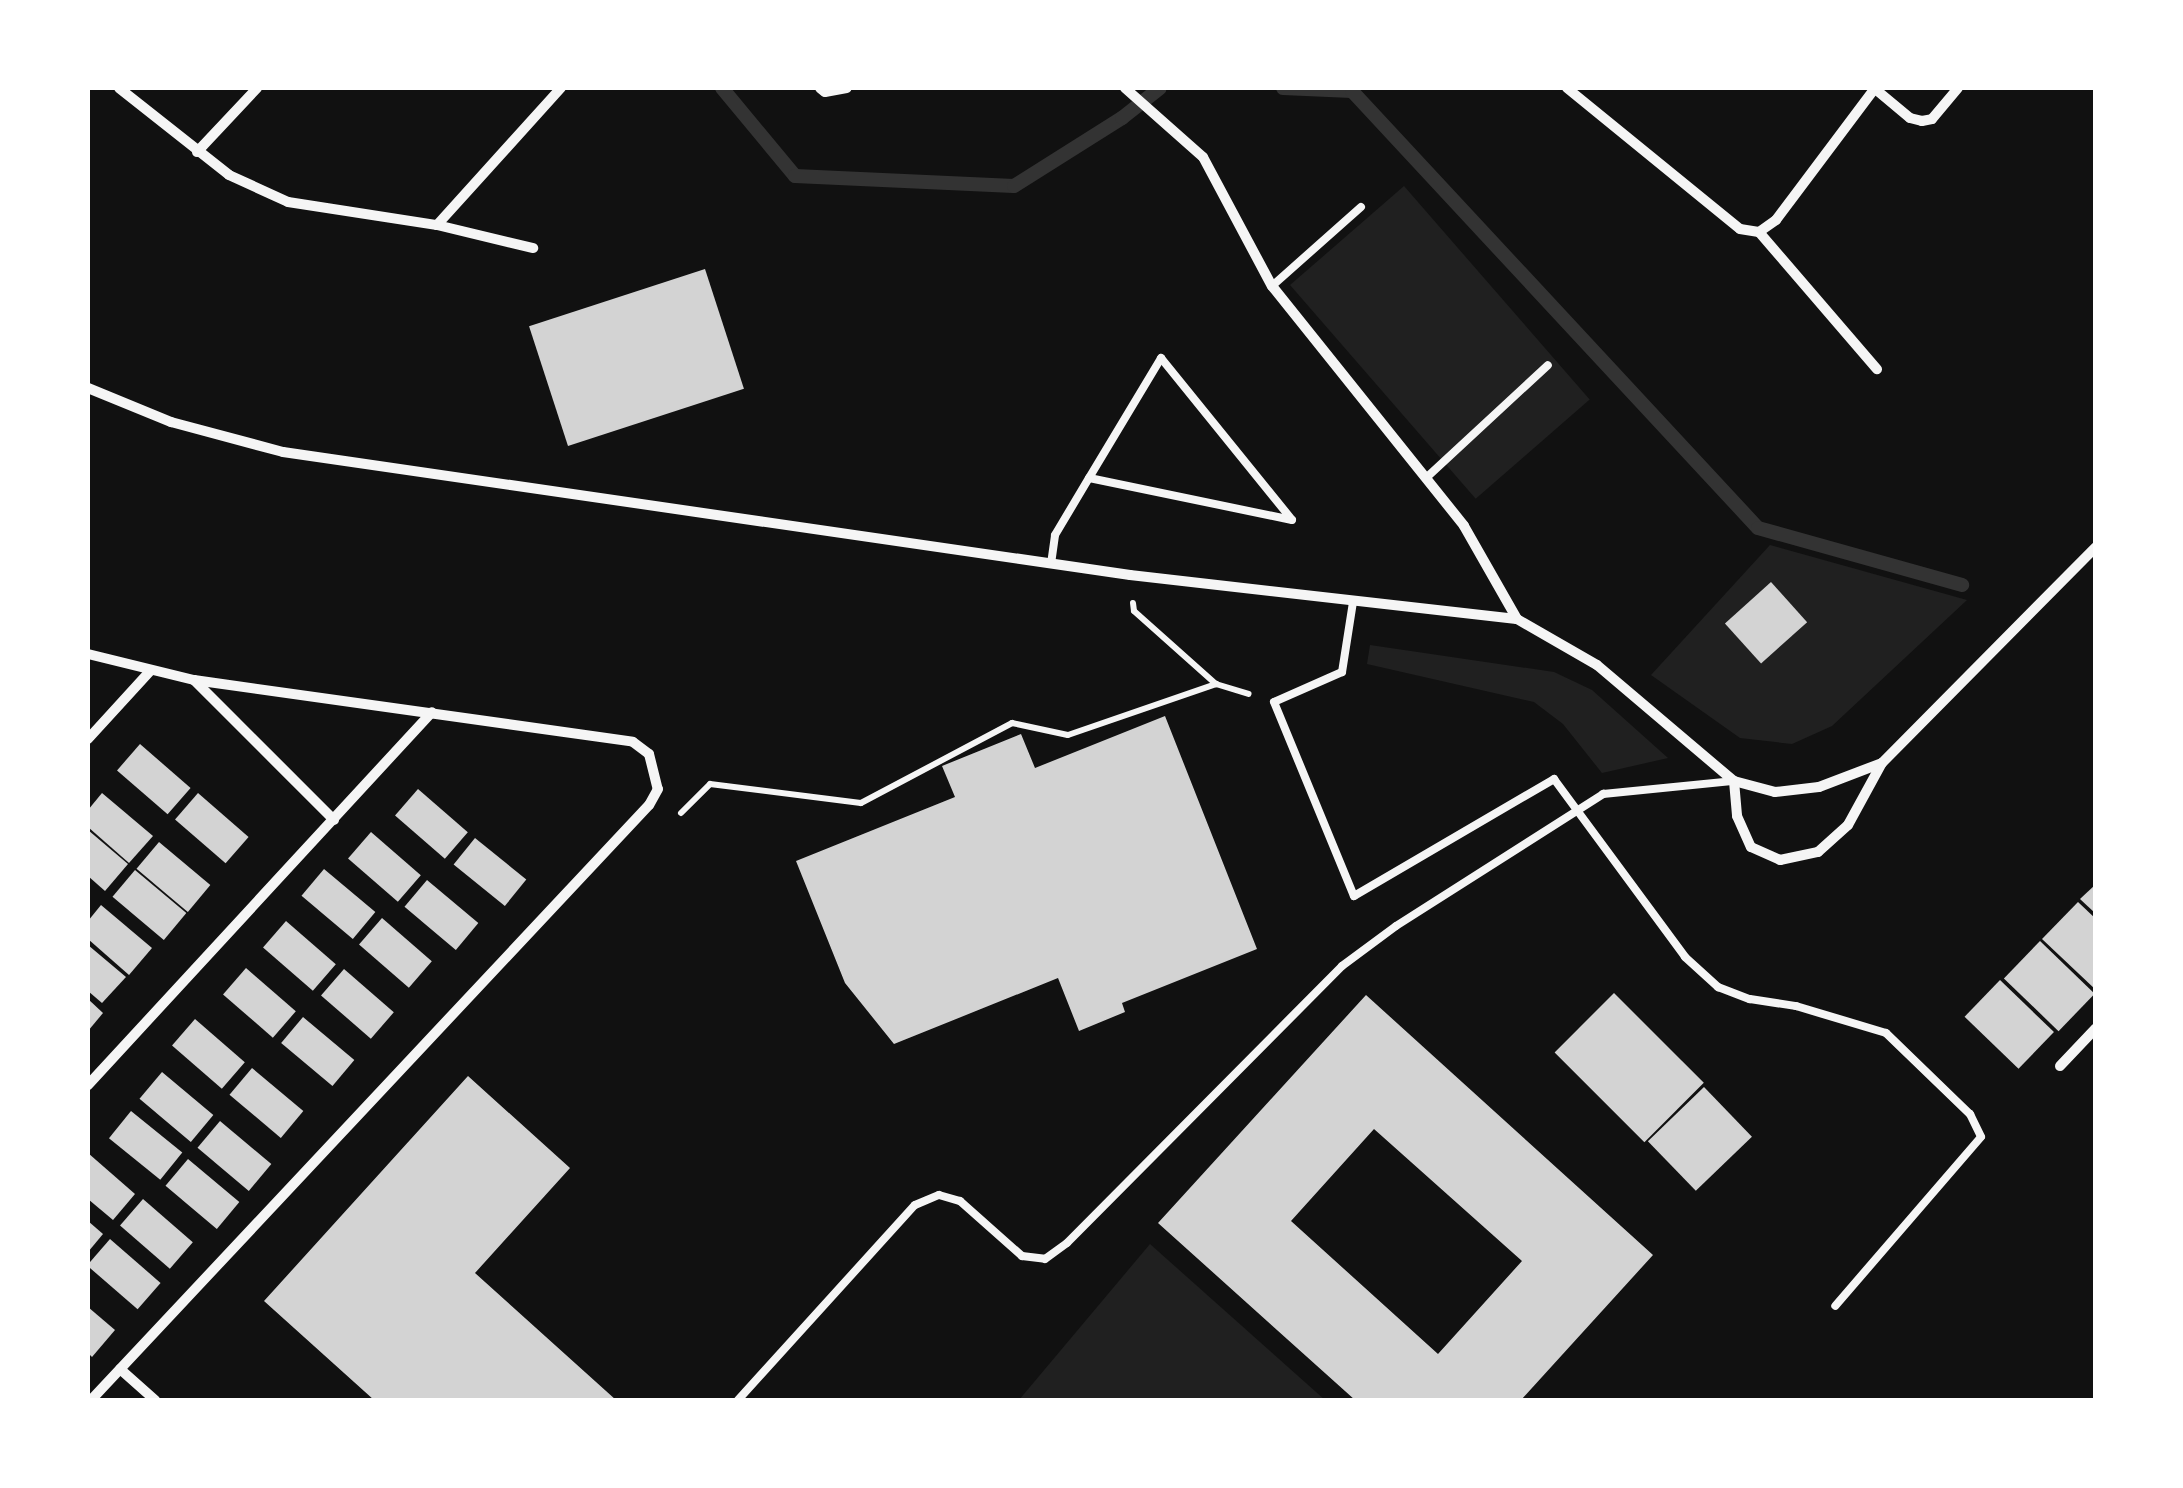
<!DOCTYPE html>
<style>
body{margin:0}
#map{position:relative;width:2183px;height:1488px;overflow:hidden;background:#111;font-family:"Varela Round",sans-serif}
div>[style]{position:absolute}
.green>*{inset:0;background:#202020;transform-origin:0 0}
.stream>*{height:14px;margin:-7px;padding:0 7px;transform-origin:7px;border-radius:7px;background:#333}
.building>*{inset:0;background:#d3d3d3;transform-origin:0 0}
.path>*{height:6px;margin:-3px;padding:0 3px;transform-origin:3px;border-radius:3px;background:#f5f5f5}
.service>*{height:8px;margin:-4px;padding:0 4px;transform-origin:4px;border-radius:4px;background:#f5f5f5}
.minor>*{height:10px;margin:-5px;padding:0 5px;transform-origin:5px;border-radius:5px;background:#f5f5f5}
span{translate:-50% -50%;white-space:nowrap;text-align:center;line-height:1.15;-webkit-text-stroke:8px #fff;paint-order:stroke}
.frame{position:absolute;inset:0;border:90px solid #fff;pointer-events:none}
</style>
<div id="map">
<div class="green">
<div style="left:1404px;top:186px;width:283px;height:151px;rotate:49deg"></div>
<div style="clip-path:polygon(1770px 545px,1967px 600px,1832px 726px,1792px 744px,1740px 738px,1651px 675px)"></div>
<div style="clip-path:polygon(1370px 645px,1554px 672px,1592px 690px,1668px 758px,1602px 773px,1563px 724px,1534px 702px,1367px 664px)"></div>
<div style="clip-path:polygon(1150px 1244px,1325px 1400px,1019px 1400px)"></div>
</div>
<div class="stream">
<div style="left:722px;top:88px;width:114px;rotate:50.3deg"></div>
<div style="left:795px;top:176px;width:219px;rotate:2.6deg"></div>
<div style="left:1014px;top:186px;width:128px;rotate:-32.2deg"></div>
<div style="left:1122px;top:118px;width:48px;rotate:-38.3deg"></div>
<div style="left:1283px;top:88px;width:69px;rotate:2.5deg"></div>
<div style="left:1352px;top:91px;width:596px;rotate:47.11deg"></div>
<div style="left:1758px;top:528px;width:212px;rotate:15.6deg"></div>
</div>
<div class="building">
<div style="left:705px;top:269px;width:126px;height:185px;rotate:72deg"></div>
<div style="left:1771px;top:582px;width:54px;height:62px;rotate:48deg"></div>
<div style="clip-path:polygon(1165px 716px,1257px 949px,1122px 1003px,1125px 1012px,1079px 1031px,1058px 978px,894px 1044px,845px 983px,796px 861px,955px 797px,942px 766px,1021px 734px,1035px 768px)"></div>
<div style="left:140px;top:744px;width:67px;height:35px;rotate:41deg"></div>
<div style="left:418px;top:789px;width:66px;height:35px;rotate:41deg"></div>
<div style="clip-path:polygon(102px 793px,153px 836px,129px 863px,88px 827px,88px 810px)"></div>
<div style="left:198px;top:793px;width:67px;height:35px;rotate:41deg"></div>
<div style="clip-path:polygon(88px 830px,128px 864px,105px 891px,88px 876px)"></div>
<div style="left:371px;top:832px;width:66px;height:35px;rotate:41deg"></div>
<div style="left:475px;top:838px;width:66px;height:34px;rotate:39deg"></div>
<div style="left:159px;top:842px;width:67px;height:35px;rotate:40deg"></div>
<div style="left:324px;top:869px;width:67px;height:35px;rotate:40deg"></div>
<div style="left:135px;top:870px;width:67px;height:35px;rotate:40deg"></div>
<div style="left:427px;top:880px;width:67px;height:35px;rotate:40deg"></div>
<div style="clip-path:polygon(2096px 884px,2096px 914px,2080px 899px)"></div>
<div style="clip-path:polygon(2078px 902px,2096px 919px,2096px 990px,2042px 939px)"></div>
<div style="clip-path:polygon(101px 905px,152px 948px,129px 975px,88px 939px,88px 921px)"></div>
<div style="left:382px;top:918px;width:66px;height:35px;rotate:41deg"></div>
<div style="left:286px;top:921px;width:66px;height:35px;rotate:41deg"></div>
<div style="left:2040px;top:941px;width:76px;height:52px;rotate:44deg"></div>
<div style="clip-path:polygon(88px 945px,126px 977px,102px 1003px,88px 991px)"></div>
<div style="left:246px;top:968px;width:66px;height:35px;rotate:41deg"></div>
<div style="left:344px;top:969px;width:66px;height:35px;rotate:41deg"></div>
<div style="left:2000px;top:980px;width:75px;height:51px;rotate:44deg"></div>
<div style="left:1614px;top:993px;width:127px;height:84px;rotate:45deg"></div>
<div style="clip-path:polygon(evenodd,1366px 995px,1653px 1255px,1521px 1400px,1355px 1400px,1158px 1223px,1366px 995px,1374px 1129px,1522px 1261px,1438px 1354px,1291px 1221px,1374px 1129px)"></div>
<div style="clip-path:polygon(88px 999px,103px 1013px,88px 1031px)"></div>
<div style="left:303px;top:1017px;width:67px;height:34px;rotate:40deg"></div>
<div style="left:195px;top:1019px;width:66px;height:35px;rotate:41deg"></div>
<div style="left:252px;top:1068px;width:67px;height:35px;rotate:40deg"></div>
<div style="left:162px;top:1072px;width:67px;height:35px;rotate:40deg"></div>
<div style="clip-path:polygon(468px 1076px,570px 1168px,475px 1273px,616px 1400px,374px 1400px,264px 1301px)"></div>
<div style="left:1704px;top:1087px;width:69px;height:78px;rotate:46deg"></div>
<div style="left:131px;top:1111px;width:66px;height:35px;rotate:39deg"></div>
<div style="left:220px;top:1121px;width:67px;height:35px;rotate:40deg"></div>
<div style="clip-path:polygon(88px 1153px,135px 1194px,113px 1220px,88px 1199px)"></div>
<div style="left:188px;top:1159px;width:67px;height:35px;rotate:40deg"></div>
<div style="left:143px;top:1199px;width:66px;height:35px;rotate:41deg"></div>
<div style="clip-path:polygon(88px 1221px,103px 1234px,88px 1252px)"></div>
<div style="left:110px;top:1239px;width:67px;height:35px;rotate:41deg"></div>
<div style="clip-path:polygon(88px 1307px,115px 1330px,92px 1357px,88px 1353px)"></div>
</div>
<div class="path">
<div style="left:1133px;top:603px;width:8px;rotate:83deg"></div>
<div style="left:1134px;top:611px;width:110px;rotate:41.7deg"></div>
<div style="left:1216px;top:684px;width:34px;rotate:17deg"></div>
<div style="left:681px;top:813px;width:41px;rotate:-45deg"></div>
<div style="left:710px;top:784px;width:152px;rotate:7.2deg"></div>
<div style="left:861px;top:803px;width:171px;rotate:-27.9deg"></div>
<div style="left:1012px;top:723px;width:57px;rotate:12.1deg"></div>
<div style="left:1068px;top:735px;width:157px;rotate:-19deg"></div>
</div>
<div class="service">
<div style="left:1272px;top:286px;width:119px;rotate:-41.6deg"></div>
<div style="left:1426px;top:478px;width:166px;rotate:-42.8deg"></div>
<div style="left:1051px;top:564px;width:29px;rotate:-82deg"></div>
<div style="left:1055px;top:535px;width:66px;rotate:-59.2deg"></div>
<div style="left:1089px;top:478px;width:140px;rotate:-59deg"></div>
<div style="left:1161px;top:358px;width:208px;rotate:51deg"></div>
<div style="left:1292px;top:520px;width:207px;rotate:-168.3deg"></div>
<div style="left:1353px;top:602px;width:71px;rotate:98.9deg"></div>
<div style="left:1342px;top:672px;width:74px;rotate:156.2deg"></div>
<div style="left:1274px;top:702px;width:210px;rotate:67.6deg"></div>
<div style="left:1354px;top:896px;width:232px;rotate:-30.3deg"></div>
<div style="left:1554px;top:779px;width:221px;rotate:53.6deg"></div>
<div style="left:1685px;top:957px;width:45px;rotate:42.3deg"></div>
<div style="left:1718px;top:987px;width:34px;rotate:21deg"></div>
<div style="left:1750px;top:999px;width:47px;rotate:8.7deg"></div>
<div style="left:1796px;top:1006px;width:94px;rotate:16.7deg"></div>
<div style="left:1886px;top:1033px;width:117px;rotate:44deg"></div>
<div style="left:1970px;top:1114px;width:25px;rotate:64deg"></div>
<div style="left:1981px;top:1137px;width:223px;rotate:130.8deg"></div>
<div style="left:738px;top:1400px;width:263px;rotate:-47.8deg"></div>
<div style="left:915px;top:1205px;width:26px;rotate:-23deg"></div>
<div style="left:939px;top:1195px;width:22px;rotate:16deg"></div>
<div style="left:960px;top:1201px;width:83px;rotate:41.6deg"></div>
<div style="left:1022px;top:1256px;width:23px;rotate:7deg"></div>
<div style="left:1045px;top:1259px;width:27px;rotate:-36deg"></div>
<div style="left:1067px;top:1243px;width:390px;rotate:-45.2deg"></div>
<div style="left:1342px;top:966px;width:67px;rotate:-36.5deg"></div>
<div style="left:1396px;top:926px;width:246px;rotate:-32.5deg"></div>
<div style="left:1603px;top:794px;width:132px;rotate:-5.7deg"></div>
</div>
<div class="minor">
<div style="left:119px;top:88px;width:140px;rotate:38.3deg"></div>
<div style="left:229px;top:175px;width:65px;rotate:24.6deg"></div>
<div style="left:288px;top:202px;width:151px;rotate:8.8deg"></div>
<div style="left:437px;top:225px;width:99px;rotate:13.5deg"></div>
<div style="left:820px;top:88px;width:6px;rotate:39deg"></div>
<div style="left:825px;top:92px;width:22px;rotate:-10deg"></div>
<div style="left:1125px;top:88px;width:104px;rotate:41.5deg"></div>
<div style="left:1203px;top:157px;width:146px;rotate:61.9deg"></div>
<div style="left:1272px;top:286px;width:307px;rotate:51.3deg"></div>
<div style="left:1464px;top:526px;width:107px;rotate:60.3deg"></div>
<div style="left:1567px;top:88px;width:223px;rotate:39.2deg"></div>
<div style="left:1740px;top:229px;width:19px;rotate:9deg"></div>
<div style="left:1759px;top:232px;width:21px;rotate:-35deg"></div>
<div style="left:1776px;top:220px;width:165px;rotate:-53.1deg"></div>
<div style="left:1874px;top:88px;width:47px;rotate:39.8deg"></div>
<div style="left:1910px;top:118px;width:12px;rotate:14deg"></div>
<div style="left:1922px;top:121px;width:10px;rotate:-11deg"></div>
<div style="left:1932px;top:119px;width:40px;rotate:-50deg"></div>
<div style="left:197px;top:152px;width:88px;rotate:-46.8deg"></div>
<div style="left:437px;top:225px;width:185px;rotate:-47.9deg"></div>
<div style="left:1759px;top:232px;width:181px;rotate:49.3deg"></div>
<div style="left:88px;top:388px;width:90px;rotate:22.3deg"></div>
<div style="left:171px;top:422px;width:116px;rotate:15deg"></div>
<div style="left:283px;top:452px;width:856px;rotate:8.26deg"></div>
<div style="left:1130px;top:575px;width:389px;rotate:6.5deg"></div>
<div style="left:1517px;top:619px;width:92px;rotate:29.9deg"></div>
<div style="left:1597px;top:665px;width:180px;rotate:40.3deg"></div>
<div style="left:1734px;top:781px;width:42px;rotate:15deg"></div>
<div style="left:1775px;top:792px;width:44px;rotate:-6.5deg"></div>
<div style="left:1819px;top:787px;width:67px;rotate:-20.9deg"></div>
<div style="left:88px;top:654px;width:109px;rotate:13.8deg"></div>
<div style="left:194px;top:680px;width:443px;rotate:8deg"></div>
<div style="left:633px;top:742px;width:20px;rotate:37deg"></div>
<div style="left:649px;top:754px;width:36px;rotate:76deg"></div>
<div style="left:658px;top:789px;width:18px;rotate:119deg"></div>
<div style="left:649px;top:805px;width:816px;rotate:133.16deg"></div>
<div style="left:194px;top:680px;width:198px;rotate:45deg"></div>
<div style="left:88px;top:739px;width:93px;rotate:-47.6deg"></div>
<div style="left:1734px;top:781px;width:35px;rotate:85deg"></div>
<div style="left:1737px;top:816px;width:34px;rotate:66deg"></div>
<div style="left:1751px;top:847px;width:32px;rotate:24deg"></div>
<div style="left:1780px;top:860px;width:39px;rotate:-12deg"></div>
<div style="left:1818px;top:852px;width:40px;rotate:-42deg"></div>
<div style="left:1848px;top:825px;width:71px;rotate:-61.3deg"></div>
<div style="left:1882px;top:763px;width:304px;rotate:-45.3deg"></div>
<div style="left:2060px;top:1066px;width:52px;rotate:-46.5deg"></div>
<div style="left:88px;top:1085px;width:507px;rotate:-47.32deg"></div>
<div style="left:120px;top:1369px;width:47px;rotate:41.5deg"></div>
</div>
<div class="frame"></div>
</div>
